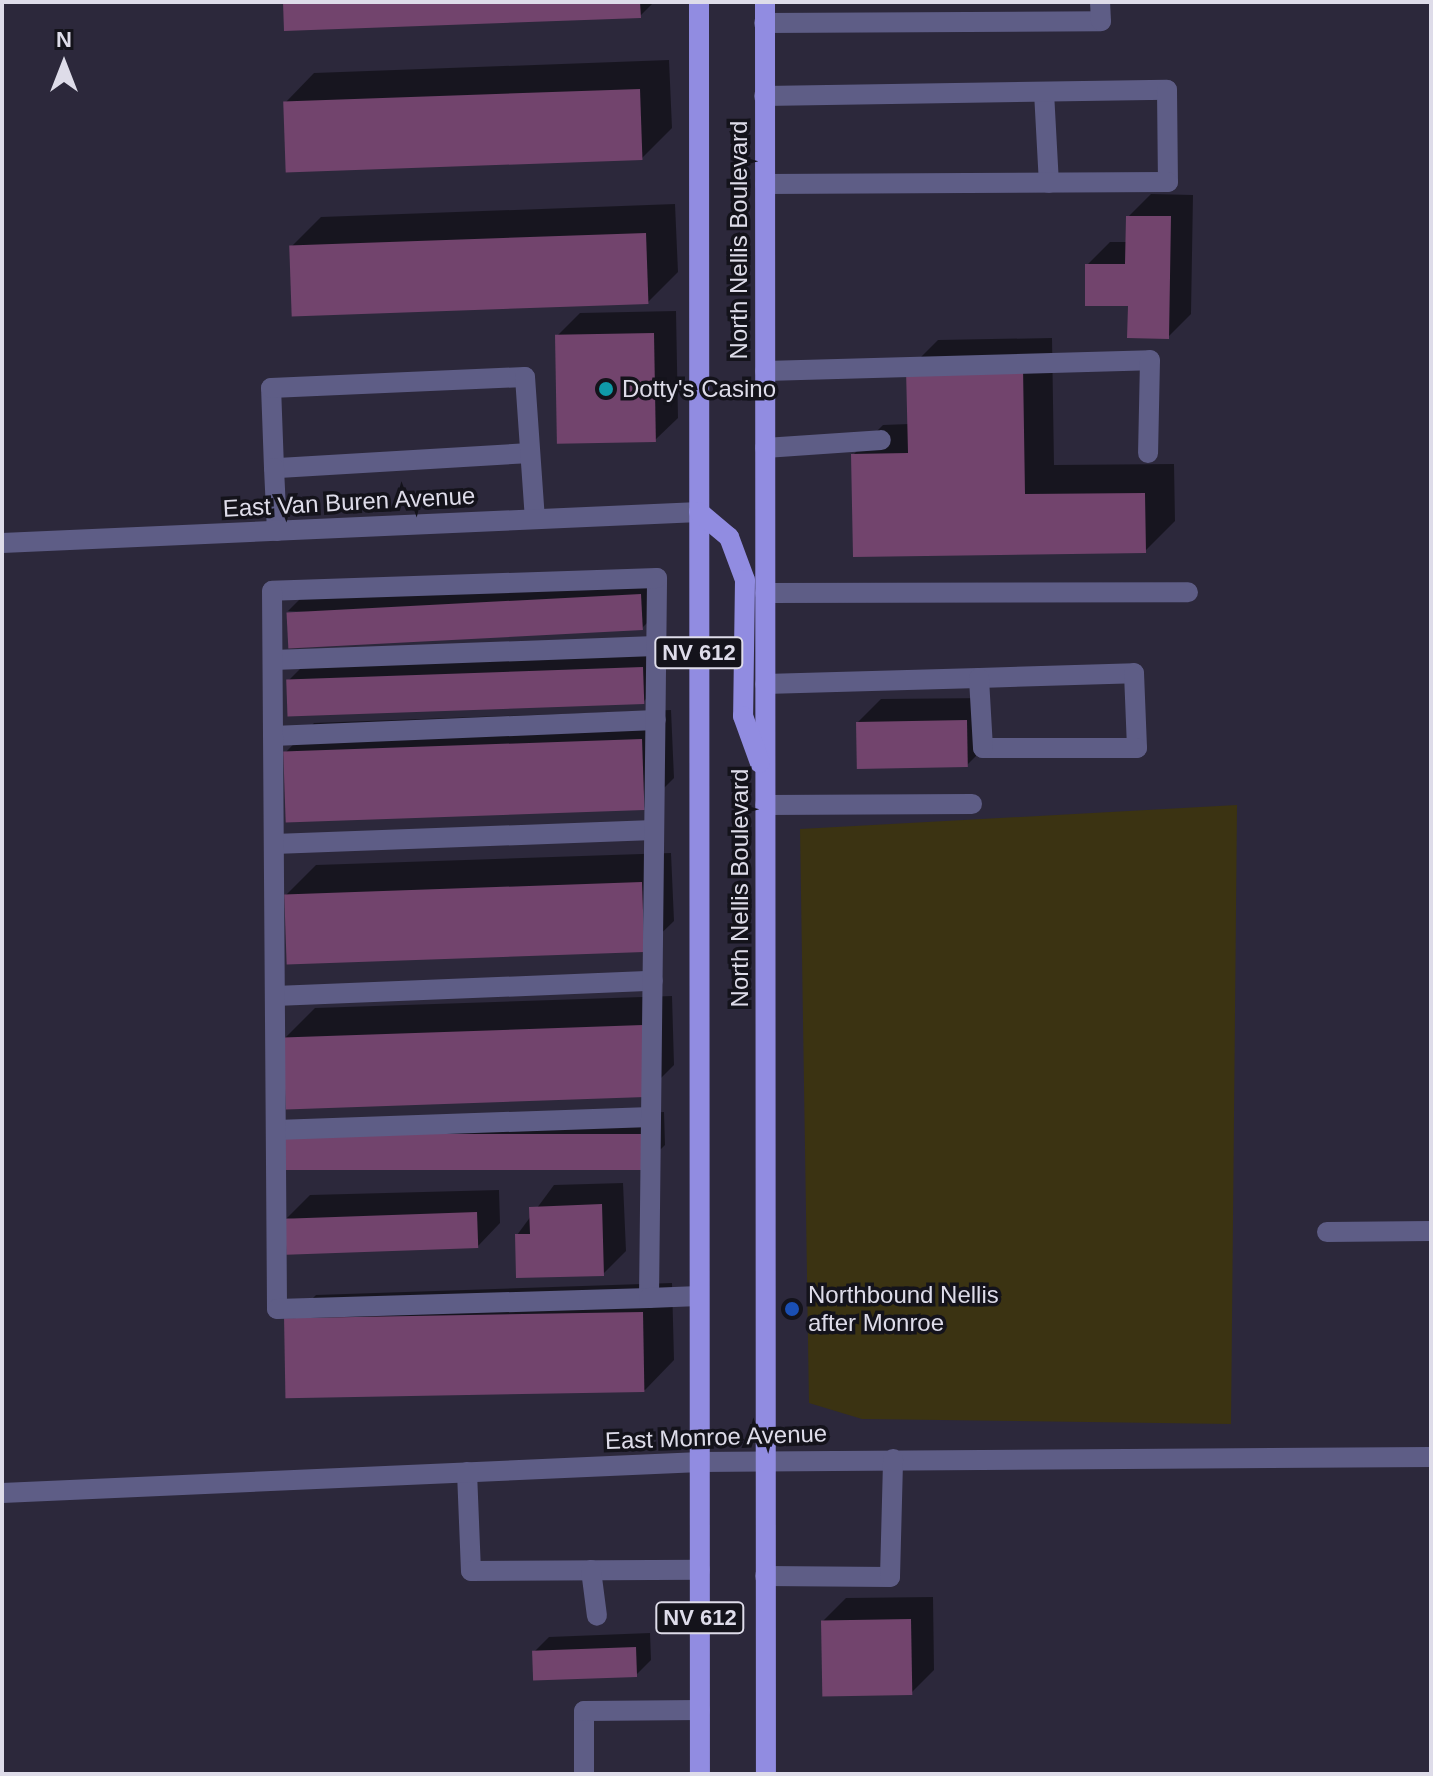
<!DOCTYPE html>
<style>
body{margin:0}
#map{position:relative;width:1433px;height:1776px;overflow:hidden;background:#2c283b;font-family:Helvetica,sans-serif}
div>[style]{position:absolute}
.sand>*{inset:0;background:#3b3312}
.shadow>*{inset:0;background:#0007}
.building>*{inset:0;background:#72446d;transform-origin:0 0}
.minor>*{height:20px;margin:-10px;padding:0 10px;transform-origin:10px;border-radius:10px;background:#5e5d86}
.major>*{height:20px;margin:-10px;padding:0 10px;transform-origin:10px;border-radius:10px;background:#918ce1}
.dots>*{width:22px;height:22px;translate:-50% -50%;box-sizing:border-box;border:4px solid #14131b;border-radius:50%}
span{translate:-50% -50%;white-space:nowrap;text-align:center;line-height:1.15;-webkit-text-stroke:7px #14131b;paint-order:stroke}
.shield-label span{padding:2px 6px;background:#14131b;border:2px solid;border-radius:6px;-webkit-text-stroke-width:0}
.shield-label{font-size:22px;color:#dedce9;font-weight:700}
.street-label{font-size:24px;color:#dedce9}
.poi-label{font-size:24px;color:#dedce9}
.left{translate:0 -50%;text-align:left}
.frame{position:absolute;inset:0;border:4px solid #dedce9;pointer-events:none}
.north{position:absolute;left:24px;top:24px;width:80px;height:80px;-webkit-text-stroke:6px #14131b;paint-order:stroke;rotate:0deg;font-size:22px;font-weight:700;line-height:32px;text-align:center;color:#dedce9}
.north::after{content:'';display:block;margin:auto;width:28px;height:36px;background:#dedce9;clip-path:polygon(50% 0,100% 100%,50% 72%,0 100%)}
</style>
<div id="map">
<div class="sand">
<div style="clip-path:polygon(1237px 805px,1231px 1424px,862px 1419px,809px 1403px,800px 829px)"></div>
</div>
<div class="shadow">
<div style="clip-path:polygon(285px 2px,654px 2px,640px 16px)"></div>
<div style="clip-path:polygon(669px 60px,672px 128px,642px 158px,285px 103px,314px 73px)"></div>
<div style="clip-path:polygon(1151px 194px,1193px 195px,1191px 314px,1168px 337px,1087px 265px,1110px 242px,1128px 242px,1128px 217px)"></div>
<div style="clip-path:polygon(675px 204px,678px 272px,648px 302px,291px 247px,321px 217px)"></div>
<div style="clip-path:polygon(676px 311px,678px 418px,655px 440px,557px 336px,580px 313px)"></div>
<div style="clip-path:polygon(1052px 338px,1054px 465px,1174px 464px,1175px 521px,1145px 551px,853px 455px,883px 425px,909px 424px,908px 370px,938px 340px)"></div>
<div style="clip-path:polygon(663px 573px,665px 605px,642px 628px,288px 611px,311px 588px)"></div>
<div style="clip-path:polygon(664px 645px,666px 679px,643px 702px,288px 681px,311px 658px)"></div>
<div style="clip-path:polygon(989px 698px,990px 742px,967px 765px,858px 722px,881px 699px)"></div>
<div style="clip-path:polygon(671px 710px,674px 778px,644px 808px,285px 753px,314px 723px)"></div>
<div style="clip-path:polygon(671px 853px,674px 921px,644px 950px,286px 895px,316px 865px)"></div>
<div style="clip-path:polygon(672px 996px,674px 1065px,644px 1095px,285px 1038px,315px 1008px)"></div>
<div style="clip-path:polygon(664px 1112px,665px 1145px,642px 1168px,285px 1145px,308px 1123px)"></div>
<div style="clip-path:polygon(623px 1183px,626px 1251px,603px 1274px,517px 1235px,554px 1185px)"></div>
<div style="clip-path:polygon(499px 1190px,500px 1223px,478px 1246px,287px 1218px,310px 1195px)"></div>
<div style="clip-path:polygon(672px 1283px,674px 1360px,645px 1390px,286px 1325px,316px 1295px)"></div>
<div style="clip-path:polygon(933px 1597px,934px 1670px,911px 1693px,823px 1621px,846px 1598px)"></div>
<div style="clip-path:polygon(650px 1633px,651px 1660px,636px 1675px,534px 1652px,549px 1637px)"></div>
</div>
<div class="building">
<div style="clip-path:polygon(283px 2px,640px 2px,641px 18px,284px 31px)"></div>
<div style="left:640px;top:89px;width:71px;height:357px;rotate:88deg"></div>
<div style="clip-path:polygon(1126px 216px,1171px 216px,1169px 339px,1127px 338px,1128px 306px,1085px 306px,1085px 264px,1125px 264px)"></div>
<div style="left:646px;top:233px;width:71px;height:357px;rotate:88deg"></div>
<div style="left:654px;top:333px;width:109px;height:99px;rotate:89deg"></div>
<div style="clip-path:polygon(1023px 367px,1025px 494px,1145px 493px,1146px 553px,853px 557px,851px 454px,908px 453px,906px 369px)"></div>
<div style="left:641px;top:594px;width:36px;height:355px;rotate:87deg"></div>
<div style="left:643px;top:667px;width:37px;height:357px;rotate:88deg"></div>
<div style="left:967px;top:720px;width:47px;height:111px;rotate:89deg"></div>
<div style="left:642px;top:739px;width:71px;height:359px;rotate:88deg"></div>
<div style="left:642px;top:882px;width:70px;height:358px;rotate:88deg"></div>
<div style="left:643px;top:1025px;width:72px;height:360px;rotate:88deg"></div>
<div style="left:643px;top:1134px;width:36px;height:360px;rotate:90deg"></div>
<div style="clip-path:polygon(602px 1204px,604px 1276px,516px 1278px,515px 1234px,530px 1234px,529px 1207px)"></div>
<div style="left:477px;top:1212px;width:36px;height:192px;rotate:88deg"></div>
<div style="left:643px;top:1312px;width:80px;height:359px;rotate:89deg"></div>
<div style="left:911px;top:1619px;width:76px;height:90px;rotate:89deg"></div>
<div style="left:636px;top:1647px;width:30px;height:104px;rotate:88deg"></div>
</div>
<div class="minor">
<div style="left:764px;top:23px;width:337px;rotate:-0.3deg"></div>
<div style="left:1101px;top:21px;width:19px;rotate:-93deg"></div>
<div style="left:1044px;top:92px;width:91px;rotate:86.9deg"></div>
<div style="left:764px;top:96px;width:403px;rotate:-0.9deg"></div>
<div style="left:1167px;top:90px;width:92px;rotate:89.4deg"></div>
<div style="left:1168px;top:182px;width:403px;rotate:179.7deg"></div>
<div style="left:765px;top:371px;width:385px;rotate:-1.6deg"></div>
<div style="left:1150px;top:360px;width:93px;rotate:91.2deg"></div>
<div style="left:765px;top:448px;width:116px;rotate:-3.9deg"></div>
<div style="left:530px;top:453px;width:256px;rotate:176.6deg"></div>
<div style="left:274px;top:468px;width:80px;rotate:-92.1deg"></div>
<div style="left:271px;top:388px;width:254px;rotate:-2.5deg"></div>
<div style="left:525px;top:377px;width:142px;rotate:86deg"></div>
<div style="left:274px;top:468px;width:63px;rotate:87.3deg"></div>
<div style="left:2px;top:543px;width:698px;rotate:-2.55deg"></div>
<div style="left:765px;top:593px;width:423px;rotate:-0.1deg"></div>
<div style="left:273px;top:660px;width:383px;rotate:-2.1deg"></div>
<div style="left:765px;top:684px;width:214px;rotate:-1.6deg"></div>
<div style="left:979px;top:678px;width:155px;rotate:-1.8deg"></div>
<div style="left:1134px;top:673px;width:75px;rotate:87.7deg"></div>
<div style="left:1137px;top:748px;width:154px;rotate:180deg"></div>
<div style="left:983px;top:748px;width:70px;rotate:-93.3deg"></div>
<div style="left:273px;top:736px;width:383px;rotate:-2.4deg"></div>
<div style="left:765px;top:805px;width:207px;rotate:-0.3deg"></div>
<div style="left:274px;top:844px;width:380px;rotate:-2.1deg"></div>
<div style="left:275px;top:996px;width:378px;rotate:-2.3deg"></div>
<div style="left:276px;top:1130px;width:375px;rotate:-2deg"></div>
<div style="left:1327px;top:1232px;width:104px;rotate:-0.6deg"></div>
<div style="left:649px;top:1298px;width:720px;rotate:-89.36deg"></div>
<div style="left:657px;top:578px;width:385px;rotate:178.1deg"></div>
<div style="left:272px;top:591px;width:718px;rotate:89.6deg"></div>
<div style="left:277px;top:1309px;width:372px;rotate:-1.7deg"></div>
<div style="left:649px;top:1298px;width:50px;rotate:-2.3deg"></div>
<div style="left:467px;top:1472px;width:99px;rotate:87.7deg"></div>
<div style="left:471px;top:1571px;width:229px;rotate:-0.3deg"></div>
<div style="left:2px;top:1493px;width:699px;rotate:-2.54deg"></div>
<div style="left:700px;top:1462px;width:731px;rotate:-0.39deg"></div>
<div style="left:591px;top:1570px;width:46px;rotate:82.6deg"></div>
<div style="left:765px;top:1576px;width:125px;rotate:0.5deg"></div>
<div style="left:890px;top:1577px;width:118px;rotate:-88.5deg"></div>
<div style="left:584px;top:1774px;width:63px;rotate:-90deg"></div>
<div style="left:584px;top:1711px;width:116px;rotate:-0.5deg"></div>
</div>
<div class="major">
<div style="left:699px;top:2px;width:1772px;rotate:89.97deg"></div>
<div style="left:765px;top:2px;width:1772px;rotate:89.97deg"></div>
<div style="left:699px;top:512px;width:39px;rotate:40deg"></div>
<div style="left:729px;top:537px;width:46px;rotate:69.6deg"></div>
<div style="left:745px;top:580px;width:136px;rotate:90.8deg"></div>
<div style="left:743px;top:716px;width:50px;rotate:70.1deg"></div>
</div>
<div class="dots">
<div style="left:606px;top:389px;background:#0f9aa8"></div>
<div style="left:792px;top:1309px;background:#1a4fb4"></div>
</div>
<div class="shield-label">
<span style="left:699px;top:653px">NV 612</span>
<span style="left:700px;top:1618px">NV 612</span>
</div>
<div class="street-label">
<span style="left:739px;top:240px;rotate:-90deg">North Nellis Boulevard</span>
<span style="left:349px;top:502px;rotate:-3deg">East Van Buren Avenue</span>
<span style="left:740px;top:888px;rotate:-90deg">North Nellis Boulevard</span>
<span style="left:716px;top:1437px;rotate:-2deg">East Monroe Avenue</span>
</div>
<div class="poi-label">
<span class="left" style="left:622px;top:389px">Dotty's Casino</span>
<span class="left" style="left:808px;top:1309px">Northbound Nellis<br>after Monroe</span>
</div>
<div class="frame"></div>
<div class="north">N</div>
</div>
